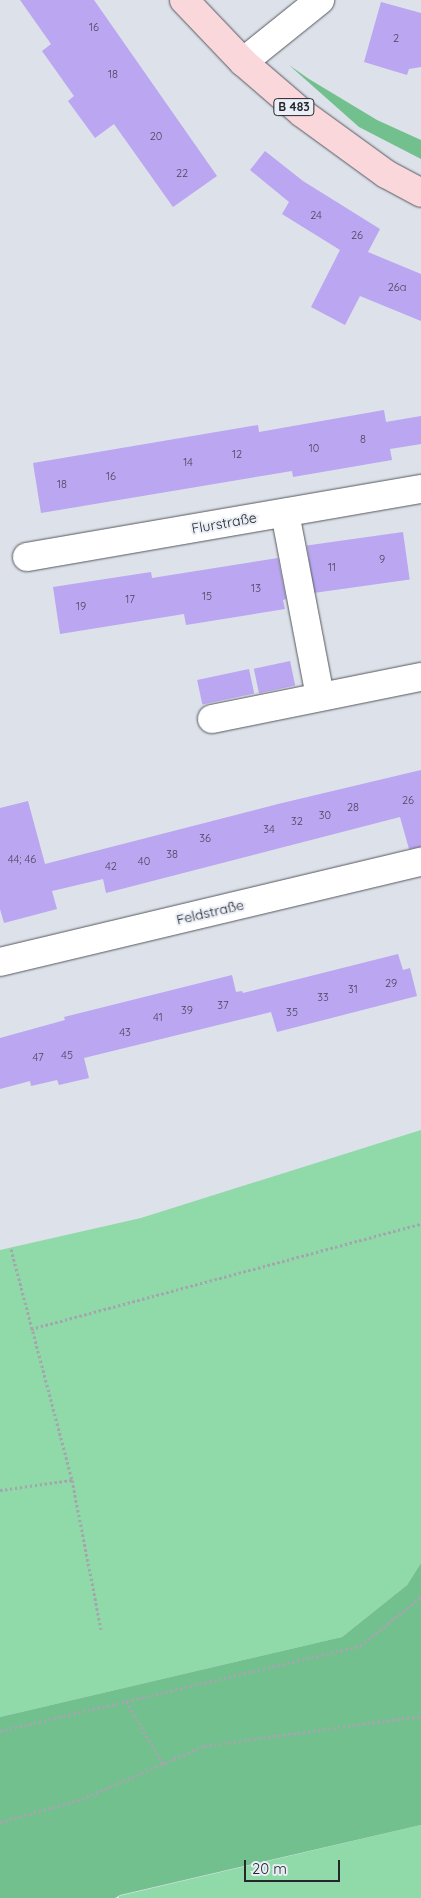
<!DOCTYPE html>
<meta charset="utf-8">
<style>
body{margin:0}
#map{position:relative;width:421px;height:1898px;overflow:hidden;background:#dde1e9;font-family:Quicksand,sans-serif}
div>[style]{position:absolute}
.green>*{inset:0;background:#90d9a9}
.forest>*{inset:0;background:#72c08e}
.building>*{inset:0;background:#baa6f1;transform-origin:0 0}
.path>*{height:3px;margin-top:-1.5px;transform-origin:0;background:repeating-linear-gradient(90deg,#a3a6ac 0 2.5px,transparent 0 5px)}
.roads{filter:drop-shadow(0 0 1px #55585f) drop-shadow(0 0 1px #55585f)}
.minor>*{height:28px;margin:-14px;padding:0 14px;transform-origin:14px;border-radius:14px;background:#fff}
.major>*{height:28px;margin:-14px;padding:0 14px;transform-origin:14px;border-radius:14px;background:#f9d7db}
span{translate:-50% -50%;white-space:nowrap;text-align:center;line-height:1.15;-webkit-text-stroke:4px #eaeef6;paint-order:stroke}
.number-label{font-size:11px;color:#4a475c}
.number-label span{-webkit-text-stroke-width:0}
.shield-label span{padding:1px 4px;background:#eaeef6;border:1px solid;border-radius:4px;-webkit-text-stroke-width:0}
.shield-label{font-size:12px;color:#25272a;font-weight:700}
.street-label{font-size:14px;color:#25272a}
.scale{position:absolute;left:244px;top:1860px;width:96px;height:22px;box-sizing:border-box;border:2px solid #25272a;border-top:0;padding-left:6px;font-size:15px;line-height:18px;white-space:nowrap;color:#25272a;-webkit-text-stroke:4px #eaeef6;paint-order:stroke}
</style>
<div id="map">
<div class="green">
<div style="clip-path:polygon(421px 1130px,421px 1563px,407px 1585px,342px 1637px,0 1717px,0 1250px,141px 1218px)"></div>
<div style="clip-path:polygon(421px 1825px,421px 1898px,119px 1898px,119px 1896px)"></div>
</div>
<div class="forest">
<div style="clip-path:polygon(289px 65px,309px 79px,377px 120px,421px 140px,421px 159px,359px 127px)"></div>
<div style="clip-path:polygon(421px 1563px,421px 1825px,120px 1895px,115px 1898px,0 1898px,0 1717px,342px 1637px,407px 1585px)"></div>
</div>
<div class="building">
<div style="clip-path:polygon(20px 0,94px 0,217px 176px,173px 207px,114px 124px,95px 138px,68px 101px,74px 96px,42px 51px,51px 44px)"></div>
<div style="clip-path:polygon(381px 2px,421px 13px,421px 67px,409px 69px,407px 75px,364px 62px)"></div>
<div style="clip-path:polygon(265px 151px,303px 181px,380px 229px,368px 252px,421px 274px,421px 321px,360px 296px,345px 325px,311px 307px,340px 250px,282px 214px,289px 202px,250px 170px)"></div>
<div style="clip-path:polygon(384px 410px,386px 422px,421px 416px,421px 444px,390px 449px,392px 460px,293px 477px,292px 471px,41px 513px,33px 463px,258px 425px,259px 432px)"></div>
<div style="left:403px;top:532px;width:48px;height:97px;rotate:82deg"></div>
<div style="clip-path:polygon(278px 558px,286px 599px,283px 600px,285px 609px,186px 625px,184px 614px,60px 634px,53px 587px,151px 572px,152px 578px)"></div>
<div style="left:290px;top:661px;width:25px;height:37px;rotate:78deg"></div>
<div style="left:249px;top:669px;width:25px;height:53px;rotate:78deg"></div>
<div style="clip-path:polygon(421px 770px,421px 847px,409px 849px,400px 817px,106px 893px,103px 879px,52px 891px,57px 909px,4px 923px,0 909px,0 808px,28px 801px,45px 864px,278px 804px)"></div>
<div style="clip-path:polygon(398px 954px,403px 970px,410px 968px,417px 996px,277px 1032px,271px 1012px,84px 1058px,89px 1078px,59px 1085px,57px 1080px,31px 1086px,30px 1081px,0 1089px,0 1038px,65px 1020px,64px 1017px,232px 975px,236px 992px,242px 991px,243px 993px)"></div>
</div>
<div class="path">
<div style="left:11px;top:1249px;width:239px;rotate:75.2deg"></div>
<div style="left:72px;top:1480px;width:152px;rotate:79deg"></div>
<div style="left:31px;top:1329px;width:404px;rotate:-15.1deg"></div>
<div style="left:0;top:1490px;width:73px;rotate:-7.9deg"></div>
<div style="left:126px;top:1701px;width:73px;rotate:59.6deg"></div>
<div style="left:0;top:1731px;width:370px;rotate:-13.3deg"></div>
<div style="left:360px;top:1646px;width:78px;rotate:-38.8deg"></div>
<div style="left:0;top:1822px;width:85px;rotate:-15.7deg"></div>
<div style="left:82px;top:1799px;width:133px;rotate:-23.5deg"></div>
<div style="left:204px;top:1746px;width:219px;rotate:-7.9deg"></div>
</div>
<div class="roads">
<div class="minor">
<div style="left:243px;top:62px;width:99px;rotate:-38.8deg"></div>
<div style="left:285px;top:513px;width:187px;rotate:79.2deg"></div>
<div style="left:27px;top:557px;width:400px;rotate:-9.8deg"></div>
<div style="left:212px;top:719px;width:213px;rotate:-11.4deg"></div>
<div style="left:0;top:962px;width:433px;rotate:-13.4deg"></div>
</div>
<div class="major">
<div style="left:184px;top:0;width:86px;rotate:46.4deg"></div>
<div style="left:243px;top:62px;width:78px;rotate:40.8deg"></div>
<div style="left:302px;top:113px;width:104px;rotate:36deg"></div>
<div style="left:386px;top:174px;width:40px;rotate:28deg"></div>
</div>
</div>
<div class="number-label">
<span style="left:94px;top:27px">16</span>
<span style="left:396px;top:38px">2</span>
<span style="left:113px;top:74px">18</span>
<span style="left:156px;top:136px">20</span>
<span style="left:182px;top:173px">22</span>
<span style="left:316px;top:215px">24</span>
<span style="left:357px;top:235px">26</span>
<span style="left:397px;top:287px">26a</span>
<span style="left:363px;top:439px">8</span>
<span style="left:314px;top:448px">10</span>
<span style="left:237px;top:454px">12</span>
<span style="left:188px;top:462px">14</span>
<span style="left:111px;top:476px">16</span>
<span style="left:62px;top:484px">18</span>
<span style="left:382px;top:559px">9</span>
<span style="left:332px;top:567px">11</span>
<span style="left:256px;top:588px">13</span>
<span style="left:207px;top:596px">15</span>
<span style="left:130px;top:599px">17</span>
<span style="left:81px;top:606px">19</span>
<span style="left:408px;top:800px">26</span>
<span style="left:353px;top:807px">28</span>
<span style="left:325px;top:815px">30</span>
<span style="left:297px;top:821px">32</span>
<span style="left:269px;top:829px">34</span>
<span style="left:205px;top:838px">36</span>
<span style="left:172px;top:854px">38</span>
<span style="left:22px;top:859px">44; 46</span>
<span style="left:144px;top:861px">40</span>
<span style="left:111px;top:866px">42</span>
<span style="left:391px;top:983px">29</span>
<span style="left:353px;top:989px">31</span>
<span style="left:323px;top:997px">33</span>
<span style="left:223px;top:1005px">37</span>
<span style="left:187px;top:1010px">39</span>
<span style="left:292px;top:1012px">35</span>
<span style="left:158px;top:1017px">41</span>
<span style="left:125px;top:1032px">43</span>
<span style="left:67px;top:1055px">45</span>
<span style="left:38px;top:1057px">47</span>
</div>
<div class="shield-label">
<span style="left:294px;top:107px">B 483</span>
</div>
<div class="street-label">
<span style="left:224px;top:523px;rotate:-10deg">Flurstraße</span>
<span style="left:210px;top:912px;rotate:-13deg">Feldstraße</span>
</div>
<div class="scale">20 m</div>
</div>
